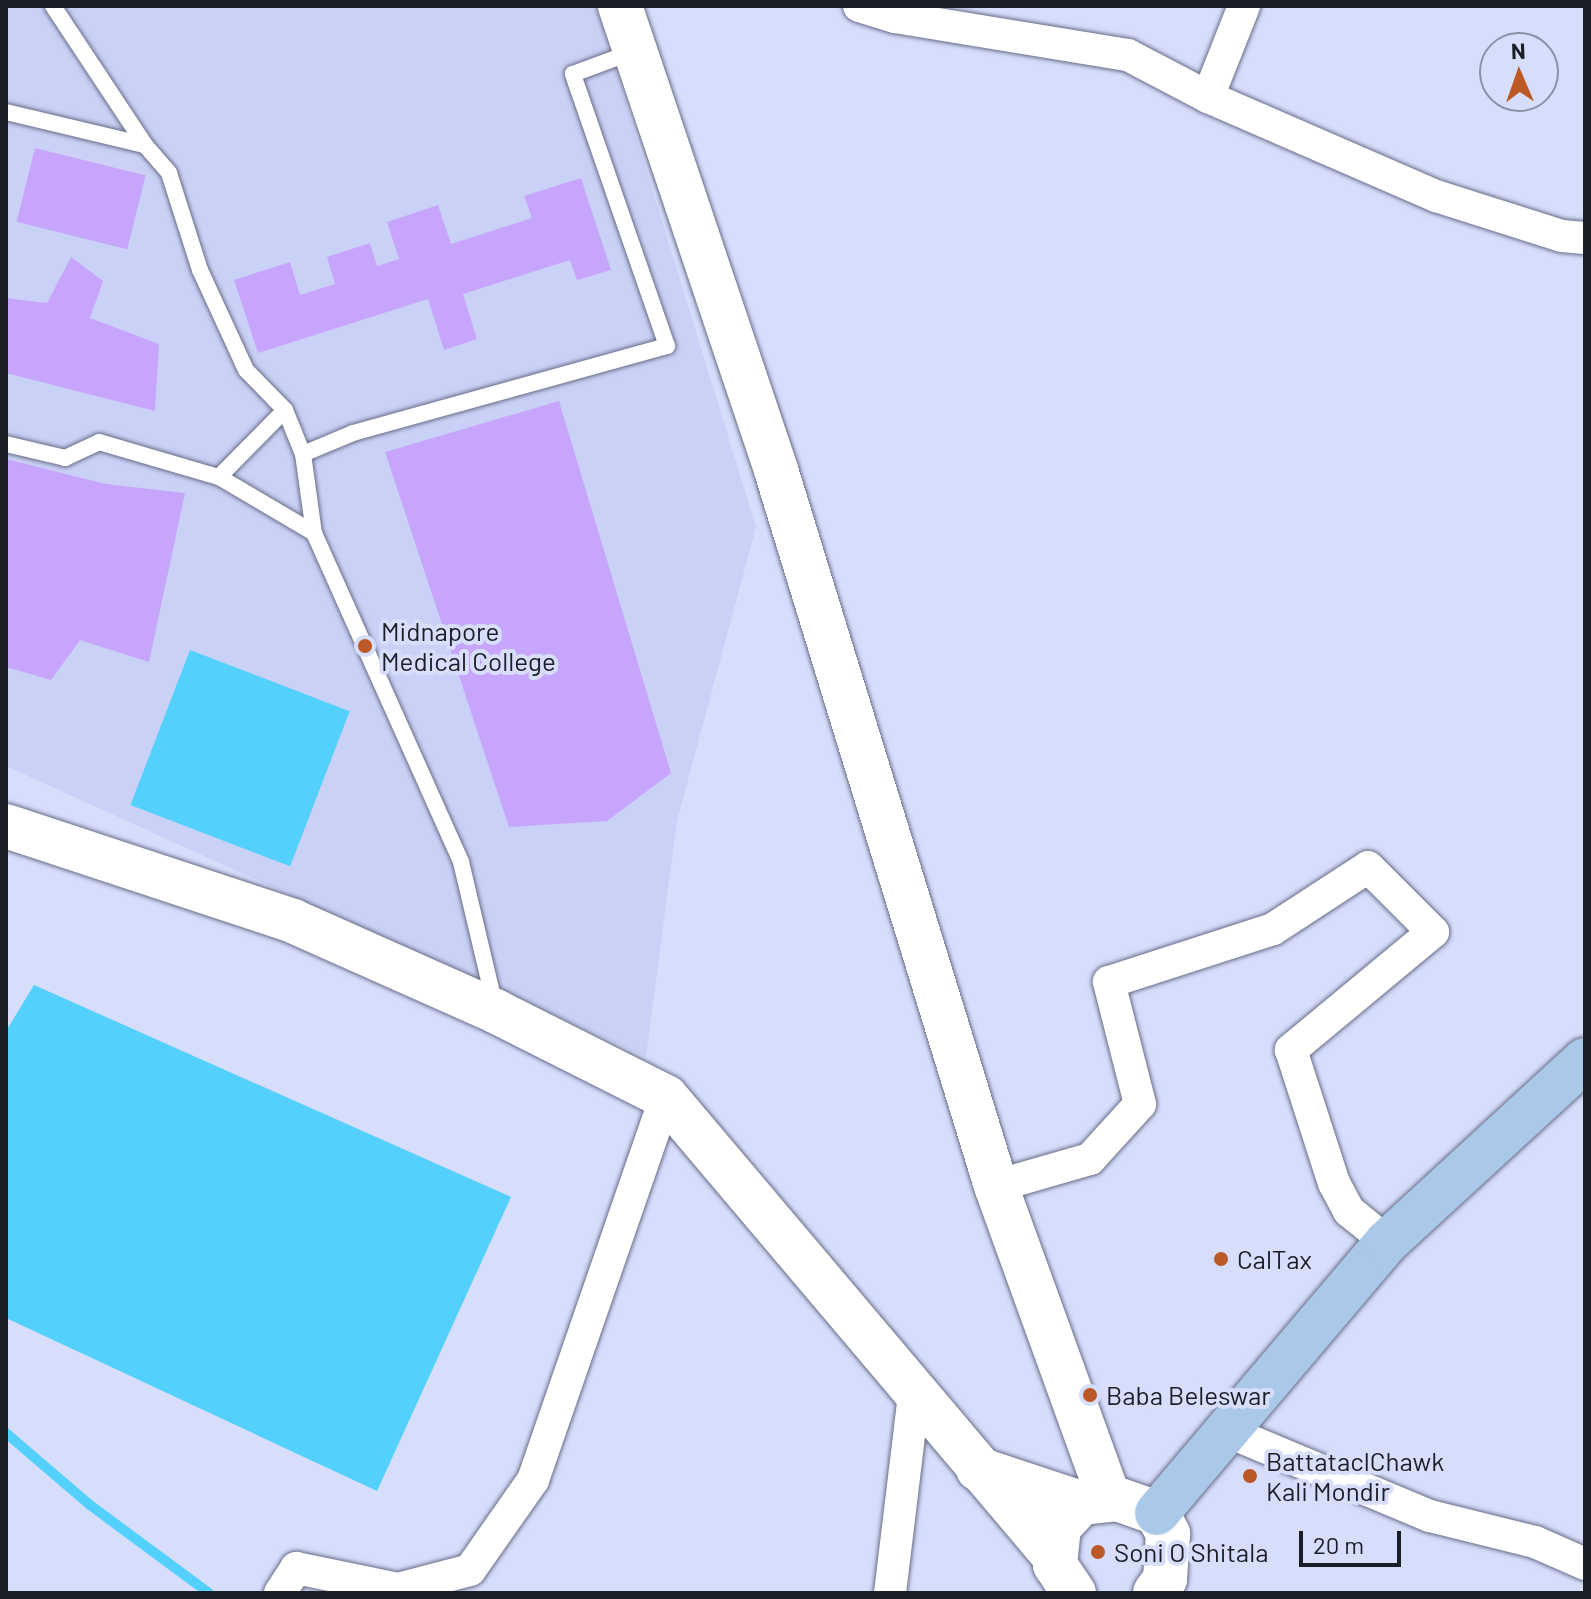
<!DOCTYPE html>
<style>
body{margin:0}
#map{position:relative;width:1591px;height:1599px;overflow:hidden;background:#d7defc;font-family:Barlow,sans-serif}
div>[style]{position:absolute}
.built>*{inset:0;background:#cad1f6}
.water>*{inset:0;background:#53d0fc;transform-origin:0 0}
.stream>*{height:10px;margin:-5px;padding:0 5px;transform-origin:5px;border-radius:5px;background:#53d0fc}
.building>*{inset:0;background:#c8a5fc;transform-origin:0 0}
.roads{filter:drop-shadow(0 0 2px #686d87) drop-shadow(0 0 2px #686d87)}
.lane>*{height:16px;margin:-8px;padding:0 8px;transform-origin:8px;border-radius:8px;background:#fff}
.street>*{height:32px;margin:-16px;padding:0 16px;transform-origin:16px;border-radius:16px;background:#fff}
.secondary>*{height:44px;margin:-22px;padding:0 22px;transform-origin:22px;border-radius:22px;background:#fff}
.primary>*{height:44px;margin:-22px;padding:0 22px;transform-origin:22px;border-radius:22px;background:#aac8e8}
.dots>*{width:22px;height:22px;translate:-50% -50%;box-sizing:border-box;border:4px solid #d7defc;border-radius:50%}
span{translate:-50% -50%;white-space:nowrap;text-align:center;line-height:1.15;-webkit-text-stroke:8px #d7defc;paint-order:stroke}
.poi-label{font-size:26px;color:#1b1d27}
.left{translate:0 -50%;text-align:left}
.frame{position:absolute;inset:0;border:8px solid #1b1d27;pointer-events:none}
.north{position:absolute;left:1479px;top:32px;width:80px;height:80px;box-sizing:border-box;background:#d7defc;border:2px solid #8c91a7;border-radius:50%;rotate:358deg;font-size:22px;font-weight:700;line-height:32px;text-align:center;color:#1b1d27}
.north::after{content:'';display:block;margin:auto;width:28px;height:36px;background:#bc5826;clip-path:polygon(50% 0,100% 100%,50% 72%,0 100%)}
.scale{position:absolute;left:1299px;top:1531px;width:102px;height:36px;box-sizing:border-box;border:4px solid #1b1d27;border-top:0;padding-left:10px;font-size:24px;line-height:28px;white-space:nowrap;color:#1b1d27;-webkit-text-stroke:6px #d7defc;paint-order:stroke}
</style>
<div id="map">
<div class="built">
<div style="clip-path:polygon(6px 6px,596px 6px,756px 527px,677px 821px,646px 1057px,6px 766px)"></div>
</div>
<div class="water">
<div style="left:190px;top:650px;width:171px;height:166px;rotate:21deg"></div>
<div style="clip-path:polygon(34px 985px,511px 1197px,377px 1491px,6px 1318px,6px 1031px)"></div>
</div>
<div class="stream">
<div style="left:6px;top:1433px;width:111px;rotate:40.6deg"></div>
<div style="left:90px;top:1505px;width:148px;rotate:36.5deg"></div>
</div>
<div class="building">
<div style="left:35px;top:148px;width:114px;height:76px;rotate:14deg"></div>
<div style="clip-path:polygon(581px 178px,611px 270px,577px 280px,570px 260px,463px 294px,477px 339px,444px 350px,428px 299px,258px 353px,234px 280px,290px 262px,300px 295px,335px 284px,327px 257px,370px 243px,377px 266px,399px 259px,387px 222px,438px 205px,451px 244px,532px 218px,524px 196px)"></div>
<div style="clip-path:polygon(71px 257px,103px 281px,90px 318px,159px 344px,155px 411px,6px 373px,6px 298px,47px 303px)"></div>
<div style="clip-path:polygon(559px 401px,671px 773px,607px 821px,509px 827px,385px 452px)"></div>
<div style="clip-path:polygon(6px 459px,106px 484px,185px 493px,149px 662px,80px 640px,51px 680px,6px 667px)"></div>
</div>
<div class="roads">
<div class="lane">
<div style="left:53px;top:6px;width:167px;rotate:56.5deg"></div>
<div style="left:6px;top:112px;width:143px;rotate:13.4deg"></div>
<div style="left:145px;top:145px;width:37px;rotate:49deg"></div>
<div style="left:169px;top:173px;width:102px;rotate:72.3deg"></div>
<div style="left:200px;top:270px;width:110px;rotate:65.3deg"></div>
<div style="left:246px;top:370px;width:56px;rotate:45.7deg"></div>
<div style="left:285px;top:410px;width:48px;rotate:67.8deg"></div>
<div style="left:303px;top:454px;width:80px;rotate:82.1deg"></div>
<div style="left:314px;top:533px;width:360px;rotate:65.9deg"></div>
<div style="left:461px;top:862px;width:148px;rotate:76.7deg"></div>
<div style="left:285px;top:410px;width:94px;rotate:134.6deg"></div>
<div style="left:219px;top:477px;width:110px;rotate:30.5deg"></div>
<div style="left:6px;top:444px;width:61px;rotate:13.3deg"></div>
<div style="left:65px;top:458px;width:38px;rotate:-25deg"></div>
<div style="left:99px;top:442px;width:125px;rotate:16.3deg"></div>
<div style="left:303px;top:454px;width:54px;rotate:-22.8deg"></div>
<div style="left:353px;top:433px;width:326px;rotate:-15.5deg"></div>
<div style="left:667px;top:346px;width:288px;rotate:-109.1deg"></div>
<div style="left:573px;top:74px;width:66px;rotate:-20.4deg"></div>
</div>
<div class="street">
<div style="left:859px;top:6px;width:38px;rotate:17deg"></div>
<div style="left:895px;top:17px;width:236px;rotate:9.3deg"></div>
<div style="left:1128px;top:55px;width:90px;rotate:27.7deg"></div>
<div style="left:1208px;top:97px;width:249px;rotate:23.5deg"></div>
<div style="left:1436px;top:196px;width:132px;rotate:17.6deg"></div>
<div style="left:1562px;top:236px;width:23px;rotate:5deg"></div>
<div style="left:1208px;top:97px;width:98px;rotate:-68.4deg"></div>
<div style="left:996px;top:1186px;width:98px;rotate:-16deg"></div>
<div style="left:1090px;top:1159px;width:74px;rotate:-47.7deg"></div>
<div style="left:1140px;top:1104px;width:126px;rotate:-104.3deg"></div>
<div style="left:1109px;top:982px;width:172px;rotate:-17.9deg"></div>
<div style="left:1273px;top:929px;width:113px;rotate:-33.1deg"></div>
<div style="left:1368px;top:867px;width:92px;rotate:45deg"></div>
<div style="left:1433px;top:932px;width:185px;rotate:140.3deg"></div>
<div style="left:1291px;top:1050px;width:140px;rotate:72.1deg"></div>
<div style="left:1334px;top:1183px;width:32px;rotate:62deg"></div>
<div style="left:1349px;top:1211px;width:49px;rotate:39.2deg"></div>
<div style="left:1224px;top:1430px;width:223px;rotate:22.7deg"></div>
<div style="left:1430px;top:1516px;width:108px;rotate:13.9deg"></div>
<div style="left:1535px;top:1542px;width:55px;rotate:23.7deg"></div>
<div style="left:280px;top:1593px;width:30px;rotate:-57deg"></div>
<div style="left:296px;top:1568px;width:104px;rotate:11.6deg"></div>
<div style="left:398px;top:1589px;width:74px;rotate:-14.8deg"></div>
<div style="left:470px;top:1570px;width:110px;rotate:-55deg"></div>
<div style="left:533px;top:1480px;width:405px;rotate:-70.9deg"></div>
<div style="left:890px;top:1593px;width:209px;rotate:-83.1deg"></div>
</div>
<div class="secondary">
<div style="left:620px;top:6px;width:490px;rotate:71.4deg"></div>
<div style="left:776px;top:470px;width:749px;rotate:72.92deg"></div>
<div style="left:996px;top:1186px;width:333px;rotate:70.1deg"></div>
<div style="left:6px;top:826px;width:302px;rotate:18.3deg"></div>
<div style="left:293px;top:921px;width:223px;rotate:24deg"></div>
<div style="left:497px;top:1012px;width:189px;rotate:26.7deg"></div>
<div style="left:666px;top:1097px;width:601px;rotate:49.79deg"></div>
<div style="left:978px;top:1469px;width:108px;rotate:18.3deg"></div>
<div style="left:1074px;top:1593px;width:34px;rotate:-124deg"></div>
<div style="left:1055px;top:1565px;width:38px;rotate:-84deg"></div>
<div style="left:1059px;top:1527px;width:33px;rotate:-47deg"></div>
<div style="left:1081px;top:1503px;width:36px;rotate:-6deg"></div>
<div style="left:1117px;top:1499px;width:42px;rotate:19.3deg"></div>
<div style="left:1157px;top:1513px;width:24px;rotate:62deg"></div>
<div style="left:1168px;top:1534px;width:45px;rotate:93.8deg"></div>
<div style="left:1165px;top:1579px;width:17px;rotate:126deg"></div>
</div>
<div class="primary">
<div style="left:1157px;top:1513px;width:355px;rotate:-49.7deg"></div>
<div style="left:1387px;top:1242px;width:269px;rotate:-42.6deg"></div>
</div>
</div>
<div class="dots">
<div style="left:365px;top:646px;background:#bc5826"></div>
<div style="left:1221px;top:1259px;background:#bc5826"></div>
<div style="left:1090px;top:1395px;background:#bc5826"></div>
<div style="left:1250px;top:1476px;background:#bc5826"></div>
<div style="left:1098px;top:1552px;background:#bc5826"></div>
</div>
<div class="poi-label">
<span class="left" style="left:381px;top:646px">Midnapore<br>Medical College</span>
<span class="left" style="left:1237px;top:1259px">CalTax</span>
<span class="left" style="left:1106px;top:1395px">Baba Beleswar</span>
<span class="left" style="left:1266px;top:1476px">BattataclChawk<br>Kali Mondir</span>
<span class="left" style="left:1114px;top:1552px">Soni O Shitala</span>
</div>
<div class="frame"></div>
<div class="north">N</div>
<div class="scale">20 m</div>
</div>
